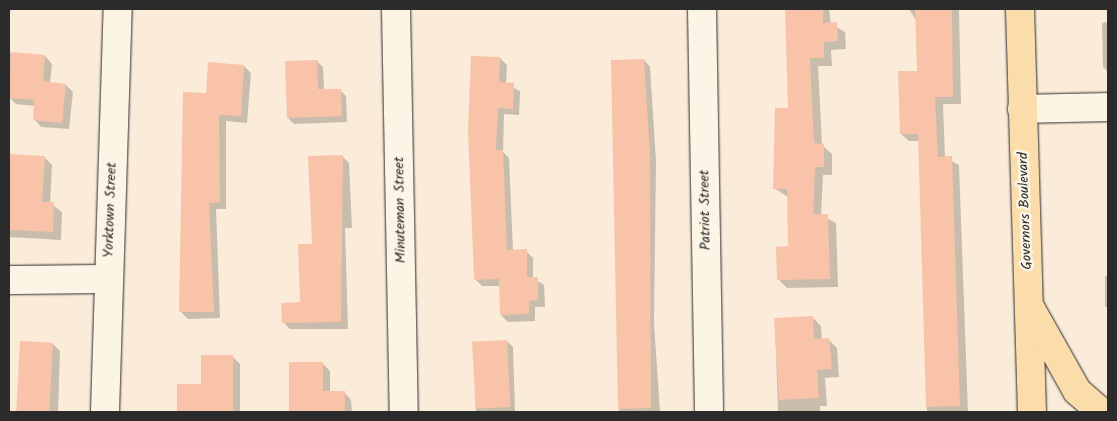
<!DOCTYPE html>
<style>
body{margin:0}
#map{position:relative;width:1117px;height:421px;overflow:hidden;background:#fbebd9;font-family:Kalam,sans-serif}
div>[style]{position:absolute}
.shadow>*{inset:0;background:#0003;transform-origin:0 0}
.building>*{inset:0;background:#f8c3a9;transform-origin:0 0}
.roads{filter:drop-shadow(0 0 1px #2b2b2b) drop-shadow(0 0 1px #2b2b2b)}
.minor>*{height:28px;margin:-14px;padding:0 14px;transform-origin:14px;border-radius:14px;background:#fcf5e5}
.major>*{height:28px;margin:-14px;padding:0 14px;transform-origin:14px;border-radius:14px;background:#fbddab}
span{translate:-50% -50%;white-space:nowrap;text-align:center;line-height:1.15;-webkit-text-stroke:5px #fcf5e5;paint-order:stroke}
.street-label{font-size:14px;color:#2b2b2b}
.frame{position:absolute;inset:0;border:10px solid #2b2b2b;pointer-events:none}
</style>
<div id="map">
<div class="shadow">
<div style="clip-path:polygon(786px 9px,829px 9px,831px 24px,845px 32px,846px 49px,831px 50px,832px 66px,818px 66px,822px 145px,832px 154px,832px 175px,823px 175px,821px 215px,836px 223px,838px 287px,787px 288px,779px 280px,790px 247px,788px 197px,774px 188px,789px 110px)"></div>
<div style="clip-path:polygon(909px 9px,959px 9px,961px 104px,943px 104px,945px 158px,959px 165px,968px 412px,927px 412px,919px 141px,909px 141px,901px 134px,918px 72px,917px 22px)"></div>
<div style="clip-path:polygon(1108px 22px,1108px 72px,1103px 67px,1102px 23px)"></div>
<div style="clip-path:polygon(9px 53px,45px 56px,52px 64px,50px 83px,66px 85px,73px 92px,69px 129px,41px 127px,34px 119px,35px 106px,16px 104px,9px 97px)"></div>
<div style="clip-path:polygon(500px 58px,507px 65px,506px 84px,520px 91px,519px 115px,504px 114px,503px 152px,509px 158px,513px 251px,526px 251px,533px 258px,533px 278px,544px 285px,545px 307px,535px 307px,535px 321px,508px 322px,501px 315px,500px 286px,482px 286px,475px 279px)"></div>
<div style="clip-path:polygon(644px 60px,650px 67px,656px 161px,654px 323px,660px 412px,619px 412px)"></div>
<div style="clip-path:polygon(317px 61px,323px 67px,324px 90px,340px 90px,346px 96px,347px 122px,294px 124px,288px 118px)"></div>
<div style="clip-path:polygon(244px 66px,251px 73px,247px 123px,226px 121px,226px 209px,216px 209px,220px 318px,188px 319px,181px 312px,208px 94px)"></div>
<div style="clip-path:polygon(11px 155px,44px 157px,52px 165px,50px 203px,62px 212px,61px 240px,9px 237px)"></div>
<div style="clip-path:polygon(342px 156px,349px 163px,352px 228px,345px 228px,348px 329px,290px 329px,283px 322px,301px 304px,313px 245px)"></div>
<div style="left:1105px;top:276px;width:3px;height:31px"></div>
<div style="clip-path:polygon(812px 317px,821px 326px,822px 340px,829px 340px,837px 348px,839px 377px,825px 378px,827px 406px,820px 406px,820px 412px,778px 412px,775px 320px)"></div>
<div style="clip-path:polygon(507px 341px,513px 347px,515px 412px,476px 412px,474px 342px)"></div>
<div style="clip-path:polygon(21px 342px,53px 344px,60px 351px,58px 412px,18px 412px)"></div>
<div style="clip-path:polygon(233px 357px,240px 364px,240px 412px,178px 412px,178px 385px,202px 385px)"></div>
<div style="clip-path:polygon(290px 364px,323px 364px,330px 371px,330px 392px,344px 392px,351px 400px,352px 412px,291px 412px)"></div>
</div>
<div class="building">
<div style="clip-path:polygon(785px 9px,823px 9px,823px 23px,837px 22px,838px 41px,824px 42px,824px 58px,810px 58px,814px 143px,824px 144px,824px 167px,815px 167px,813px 214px,828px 214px,830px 279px,777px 280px,776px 247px,788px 246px,787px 189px,773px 189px,775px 108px,788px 108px)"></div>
<div style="clip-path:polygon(915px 9px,952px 9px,953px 97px,935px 97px,938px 157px,952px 156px,960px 406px,926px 407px,918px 134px,900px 134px,898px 71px,917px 71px)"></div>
<div style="clip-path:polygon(11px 52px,45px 55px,43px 81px,66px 84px,62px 123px,33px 120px,34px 100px,9px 98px)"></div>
<div style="clip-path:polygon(471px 56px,500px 57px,499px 82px,514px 83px,513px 109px,498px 108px,496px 150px,503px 150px,507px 250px,527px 249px,527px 277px,538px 277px,538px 300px,529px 301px,529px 314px,500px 315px,499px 279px,474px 280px,468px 129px)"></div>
<div style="clip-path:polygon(644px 59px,650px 154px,651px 408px,618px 409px,611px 60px)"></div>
<div style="clip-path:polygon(317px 60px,318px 89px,341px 89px,342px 116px,287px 118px,285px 61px)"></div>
<div style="clip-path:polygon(208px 62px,244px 65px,241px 116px,219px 115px,220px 202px,209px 203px,214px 312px,179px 312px,183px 92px,206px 93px)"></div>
<div style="clip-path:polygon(10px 154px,45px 156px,42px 202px,54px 202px,53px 232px,9px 230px)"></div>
<div style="clip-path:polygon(343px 155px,341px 322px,282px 323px,281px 303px,300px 302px,298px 244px,312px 244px,308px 156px)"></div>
<div style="clip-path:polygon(813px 316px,814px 339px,829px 338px,832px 369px,817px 370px,819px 398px,779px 400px,774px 318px)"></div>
<div style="left:507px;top:340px;width:67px;height:35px;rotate:87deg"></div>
<div style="left:20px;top:341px;width:33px;height:71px;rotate:3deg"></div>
<div style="clip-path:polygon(201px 355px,233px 355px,233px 411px,177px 411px,177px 384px,201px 384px)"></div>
<div style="clip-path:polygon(289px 362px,323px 362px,323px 391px,345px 391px,345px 412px,289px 412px)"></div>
</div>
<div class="roads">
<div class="minor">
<div style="left:396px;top:9px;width:403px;rotate:88.9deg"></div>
<div style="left:702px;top:9px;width:403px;rotate:89deg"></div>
<div style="left:1022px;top:109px;width:86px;rotate:-1.3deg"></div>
<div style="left:9px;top:280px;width:98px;rotate:-0.6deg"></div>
<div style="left:105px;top:412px;width:403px;rotate:-88.2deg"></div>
</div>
<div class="major">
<div style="left:1020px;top:9px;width:403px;rotate:88.3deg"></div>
<div style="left:1031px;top:309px;width:94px;rotate:60.7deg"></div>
<div style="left:1077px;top:391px;width:32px;rotate:41deg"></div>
</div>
</div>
<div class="street-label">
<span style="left:110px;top:210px;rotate:-88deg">Yorktown Street</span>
<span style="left:400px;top:210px;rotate:-91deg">Minuteman Street</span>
<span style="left:705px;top:210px;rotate:-91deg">Patriot Street</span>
<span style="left:1025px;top:211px;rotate:-92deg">Governors Boulevard</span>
</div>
<div class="frame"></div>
</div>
